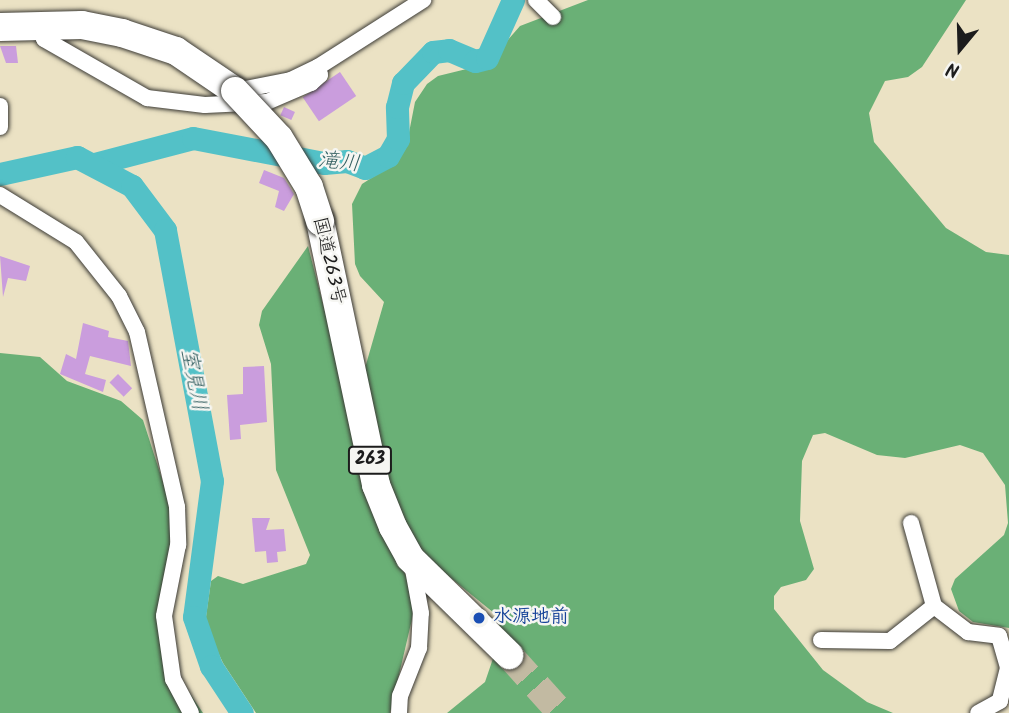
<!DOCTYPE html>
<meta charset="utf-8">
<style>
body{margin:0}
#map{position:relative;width:1009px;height:713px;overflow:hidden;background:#ebe2c4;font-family:Kalam,"Klee One",sans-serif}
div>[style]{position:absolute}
.forest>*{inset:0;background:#6ab076}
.river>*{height:23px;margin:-11.5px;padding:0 11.5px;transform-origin:11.5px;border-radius:11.5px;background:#53c1c7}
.building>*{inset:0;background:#ca9ddd;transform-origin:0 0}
.highway-tunnel>*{height:28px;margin-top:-14px;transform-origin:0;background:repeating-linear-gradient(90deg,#c2baa2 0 28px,transparent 0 42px)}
.roads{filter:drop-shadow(0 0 2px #3b3a35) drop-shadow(0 0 2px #3b3a35)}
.street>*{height:16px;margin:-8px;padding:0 8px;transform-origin:8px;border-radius:8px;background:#fff}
.highway>*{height:28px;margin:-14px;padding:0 14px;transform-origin:14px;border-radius:14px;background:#fff}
.bridges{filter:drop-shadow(0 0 2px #3b3a35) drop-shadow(0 0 2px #3b3a35)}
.highway-bridge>*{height:28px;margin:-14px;padding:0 14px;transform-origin:14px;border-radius:14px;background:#fff}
.dots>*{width:19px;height:19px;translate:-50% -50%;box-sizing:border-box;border:4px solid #f6f6f2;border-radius:50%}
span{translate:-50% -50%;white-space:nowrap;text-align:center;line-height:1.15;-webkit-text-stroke:5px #f6f6f2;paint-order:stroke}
.shield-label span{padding:2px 5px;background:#f6f6f2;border:2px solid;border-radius:5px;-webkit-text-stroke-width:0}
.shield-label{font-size:18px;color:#1c1c1c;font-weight:700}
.street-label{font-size:19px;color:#1c1c1c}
.transit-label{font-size:19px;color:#164399;font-weight:700}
.left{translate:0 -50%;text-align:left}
.water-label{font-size:21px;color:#325e60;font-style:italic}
.north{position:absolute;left:925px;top:14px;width:70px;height:70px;-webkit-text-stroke:5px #f6f6f2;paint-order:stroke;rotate:199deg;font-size:19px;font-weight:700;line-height:28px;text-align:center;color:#1c1c1c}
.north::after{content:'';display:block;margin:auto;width:24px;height:32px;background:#1c1c1c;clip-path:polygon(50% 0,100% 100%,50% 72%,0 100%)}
</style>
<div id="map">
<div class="forest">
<div style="clip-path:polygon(588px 0,966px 0,922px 67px,908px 77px,885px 81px,869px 113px,874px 142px,946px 228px,986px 252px,1009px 255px,1009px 628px,973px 622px,959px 611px,951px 589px,955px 579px,1004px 535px,1008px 523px,1005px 485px,983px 453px,960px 445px,905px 458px,877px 455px,825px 433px,813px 435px,802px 461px,800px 521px,814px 569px,806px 580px,781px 587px,774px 596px,774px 609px,823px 670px,867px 702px,893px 713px,447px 713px,485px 682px,502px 632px,494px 613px,420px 553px,387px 493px,365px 368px,384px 302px,360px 276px,355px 264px,352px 204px,362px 184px,398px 161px,406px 148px,415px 102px,427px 84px,438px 76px,487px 64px,520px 26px)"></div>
<div style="clip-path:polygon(308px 246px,347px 397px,411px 592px,413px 615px,390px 713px,256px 713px,223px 663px,205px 624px,211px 581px,218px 576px,243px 584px,306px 564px,310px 555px,276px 470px,271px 364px,259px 325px,262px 311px)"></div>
<div style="clip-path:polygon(0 353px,40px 357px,67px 381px,121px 401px,143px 420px,170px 504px,170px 664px,203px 713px,0 713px)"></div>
</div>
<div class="river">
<div style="left:94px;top:164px;width:102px;rotate:-14.7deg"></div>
<div style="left:193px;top:138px;width:133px;rotate:10.8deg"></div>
<div style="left:324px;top:163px;width:23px;rotate:-5deg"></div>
<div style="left:347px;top:161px;width:19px;rotate:21deg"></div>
<div style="left:365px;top:168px;width:26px;rotate:-28deg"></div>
<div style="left:388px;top:156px;width:20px;rotate:-60deg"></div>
<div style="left:398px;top:139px;width:32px;rotate:-92deg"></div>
<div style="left:397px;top:107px;width:25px;rotate:-76deg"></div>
<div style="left:403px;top:83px;width:43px;rotate:-45.9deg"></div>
<div style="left:433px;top:52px;width:16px;rotate:-7deg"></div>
<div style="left:449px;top:50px;width:28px;rotate:23deg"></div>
<div style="left:475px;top:61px;width:12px;rotate:-14deg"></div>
<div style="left:487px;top:58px;width:64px;rotate:-65.9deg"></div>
<div style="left:0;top:174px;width:79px;rotate:-12.4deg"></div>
<div style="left:77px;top:157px;width:62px;rotate:27.8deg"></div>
<div style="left:132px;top:186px;width:55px;rotate:53.1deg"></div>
<div style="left:165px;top:230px;width:255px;rotate:79.4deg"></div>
<div style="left:212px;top:481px;width:137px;rotate:97.5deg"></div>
<div style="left:194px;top:617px;width:52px;rotate:70.9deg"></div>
<div style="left:211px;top:666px;width:56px;rotate:56.6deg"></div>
</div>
<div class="building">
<div style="clip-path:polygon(0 46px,16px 46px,18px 63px,6px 63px)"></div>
<div style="left:340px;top:72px;width:29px;height:45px;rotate:56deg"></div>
<div style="left:284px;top:107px;width:12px;height:9px;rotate:24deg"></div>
<div style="clip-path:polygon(264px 170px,284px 178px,294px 194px,284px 211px,275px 207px,279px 191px,259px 183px)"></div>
<div style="clip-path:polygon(0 256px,30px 266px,26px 281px,8px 278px,3px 297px)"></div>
<div style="clip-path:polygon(83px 323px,109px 331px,108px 337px,128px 341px,131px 366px,90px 356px,85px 374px,106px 380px,103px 392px,60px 374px,66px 354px,76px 359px)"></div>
<div style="clip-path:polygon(264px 366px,267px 422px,240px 425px,241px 439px,230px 440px,227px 395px,243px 394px,243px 367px)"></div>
<div style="left:118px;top:374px;width:20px;height:12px;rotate:45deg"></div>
<div style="clip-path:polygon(252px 518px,270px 518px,266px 530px,284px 529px,286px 551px,277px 552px,278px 562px,267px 563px,266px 551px,255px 552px)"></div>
</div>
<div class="highway-tunnel">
<div style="left:509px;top:655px;width:78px;rotate:48.1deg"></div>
</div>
<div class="roads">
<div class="street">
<div style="left:536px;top:0;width:24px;rotate:45deg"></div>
<div style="left:41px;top:25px;width:14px;rotate:78deg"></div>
<div style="left:44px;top:39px;width:119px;rotate:29.8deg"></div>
<div style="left:147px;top:98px;width:58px;rotate:6.9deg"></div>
<div style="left:205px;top:105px;width:62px;rotate:-2.8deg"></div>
<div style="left:267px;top:102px;width:48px;rotate:-23.4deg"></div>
<div style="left:311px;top:83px;width:12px;rotate:-42deg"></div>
<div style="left:320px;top:75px;width:8px;rotate:-104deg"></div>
<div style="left:235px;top:91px;width:57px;rotate:-11.1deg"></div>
<div style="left:291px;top:80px;width:30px;rotate:-26deg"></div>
<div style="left:318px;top:67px;width:125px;rotate:-32.5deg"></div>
<div style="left:0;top:106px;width:21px;rotate:90deg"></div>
<div style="left:0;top:195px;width:89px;rotate:31.7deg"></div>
<div style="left:76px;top:242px;width:69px;rotate:51.5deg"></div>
<div style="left:119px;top:296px;width:40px;rotate:63.4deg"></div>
<div style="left:137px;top:332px;width:180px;rotate:77.1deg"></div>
<div style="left:177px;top:507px;width:38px;rotate:88deg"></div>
<div style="left:178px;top:545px;width:72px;rotate:101.2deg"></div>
<div style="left:164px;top:616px;width:64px;rotate:81.9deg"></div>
<div style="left:173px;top:679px;width:38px;rotate:62deg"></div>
<div style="left:911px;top:523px;width:86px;rotate:74.5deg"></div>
<div style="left:821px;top:640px;width:69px;rotate:0.8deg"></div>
<div style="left:890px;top:641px;width:56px;rotate:-38.5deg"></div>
<div style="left:934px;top:606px;width:43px;rotate:37.4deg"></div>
<div style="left:968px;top:632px;width:31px;rotate:7deg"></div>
<div style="left:999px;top:636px;width:33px;rotate:74deg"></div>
<div style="left:1008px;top:668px;width:34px;rotate:104deg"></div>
<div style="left:1000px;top:701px;width:25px;rotate:151deg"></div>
<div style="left:399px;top:713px;width:17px;rotate:-87deg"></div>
<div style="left:400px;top:696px;width:52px;rotate:-68.4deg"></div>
<div style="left:419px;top:648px;width:35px;rotate:-87deg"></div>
<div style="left:421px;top:613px;width:50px;rotate:-100.4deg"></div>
</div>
<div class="highway">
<div style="left:0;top:27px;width:82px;rotate:-1.4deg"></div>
<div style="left:82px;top:25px;width:41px;rotate:11.3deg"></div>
<div style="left:122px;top:33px;width:57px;rotate:18.4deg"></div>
<div style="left:176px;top:51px;width:71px;rotate:34.1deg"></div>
<div style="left:320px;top:221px;width:270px;rotate:78deg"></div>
<div style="left:376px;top:485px;width:45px;rotate:68deg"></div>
<div style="left:393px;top:527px;width:35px;rotate:61deg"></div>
<div style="left:410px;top:558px;width:139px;rotate:44.4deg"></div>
</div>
</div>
<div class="bridges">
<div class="highway-bridge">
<div style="left:235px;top:91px;width:64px;rotate:46.9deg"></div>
<div style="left:279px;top:138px;width:57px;rotate:58.5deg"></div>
<div style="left:309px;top:187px;width:36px;rotate:72deg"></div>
</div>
</div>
<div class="dots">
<div style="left:479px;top:618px;background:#1a4fb4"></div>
</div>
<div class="shield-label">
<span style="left:370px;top:460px">263</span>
</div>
<div class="street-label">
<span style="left:328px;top:261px;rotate:77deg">国道263号</span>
</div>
<div class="transit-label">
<span class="left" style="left:493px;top:618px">水源地前</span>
</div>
<div class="water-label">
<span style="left:339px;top:163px;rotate:6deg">滝川</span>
<span style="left:193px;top:380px;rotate:79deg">室見川</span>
</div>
<div class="north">N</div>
</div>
